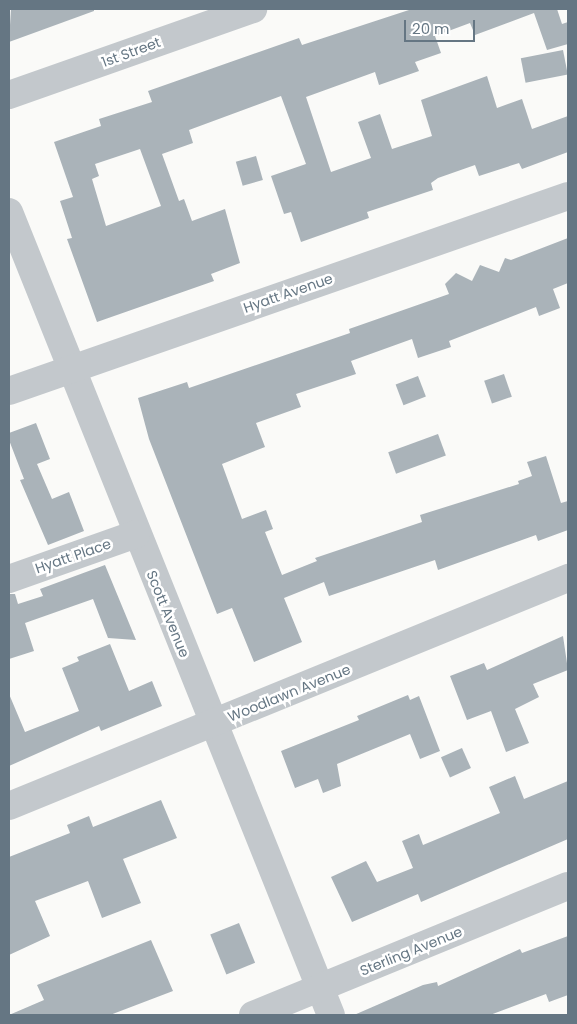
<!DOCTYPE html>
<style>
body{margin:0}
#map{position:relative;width:577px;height:1024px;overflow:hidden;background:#fafaf8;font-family:Poppins,sans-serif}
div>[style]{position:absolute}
.building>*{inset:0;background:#aab3b9;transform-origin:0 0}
.minor>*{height:28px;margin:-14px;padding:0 14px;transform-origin:14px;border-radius:14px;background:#c3c8cc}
span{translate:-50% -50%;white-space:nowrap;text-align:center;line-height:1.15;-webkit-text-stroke:5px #fff;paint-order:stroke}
.street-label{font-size:14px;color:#657683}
.frame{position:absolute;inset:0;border:10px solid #657683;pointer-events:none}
.scale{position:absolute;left:404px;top:20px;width:71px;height:22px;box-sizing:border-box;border:2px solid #657683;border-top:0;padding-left:6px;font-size:15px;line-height:18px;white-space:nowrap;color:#657683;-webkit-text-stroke:4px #fff;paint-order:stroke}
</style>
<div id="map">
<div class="building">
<div style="clip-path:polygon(11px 9px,94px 9px,94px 11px,9px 42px)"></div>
<div style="clip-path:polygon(evenodd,412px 9px,557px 9px,562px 24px,568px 22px,568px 44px,547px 50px,534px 13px,475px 35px,470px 23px,435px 36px,441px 53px,415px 62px,419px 71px,379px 85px,375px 72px,306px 97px,331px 172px,371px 158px,358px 122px,380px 114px,392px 149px,432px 136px,421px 100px,487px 76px,497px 108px,522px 99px,532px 129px,568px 116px,568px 152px,522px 169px,519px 163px,479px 176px,475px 165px,438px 178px,431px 183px,433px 190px,367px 212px,369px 218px,301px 242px,291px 212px,284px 214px,271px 176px,306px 164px,281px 96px,189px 130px,193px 143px,162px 154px,179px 201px,184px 199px,192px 221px,225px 209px,240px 263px,211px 274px,214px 281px,97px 322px,67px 239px,72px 238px,60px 201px,73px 197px,54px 142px,101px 126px,99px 119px,152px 102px,148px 91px,299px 38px,302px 45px,412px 9px,140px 149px,161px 206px,106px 226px,92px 179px,99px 176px,95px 164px,140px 149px)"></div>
<div style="left:563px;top:50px;width:25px;height:43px;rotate:79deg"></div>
<div style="left:256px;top:156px;width:25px;height:21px;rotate:74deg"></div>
<div style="clip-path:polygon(568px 238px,568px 283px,553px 289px,560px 308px,539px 316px,536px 307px,449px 341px,451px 347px,418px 358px,412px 339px,351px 361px,356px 374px,296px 394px,301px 407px,256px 423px,265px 447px,222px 464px,242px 519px,266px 510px,273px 529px,265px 532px,282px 575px,317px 561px,315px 558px,422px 522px,420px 515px,519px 484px,518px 481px,532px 476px,527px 462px,546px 456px,561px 503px,568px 501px,568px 530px,538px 541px,536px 535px,438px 570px,435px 560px,329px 596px,324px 582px,284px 598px,302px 642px,254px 662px,232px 608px,217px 614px,149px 439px,138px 398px,187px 382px,189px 388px,350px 333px,349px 329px,449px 294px,445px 284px,456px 273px,472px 281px,480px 265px,499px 272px,505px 258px,511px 260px)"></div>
<div style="left:504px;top:374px;width:24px;height:21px;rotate:71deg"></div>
<div style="left:418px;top:376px;width:22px;height:24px;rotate:69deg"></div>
<div style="clip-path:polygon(36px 423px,50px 459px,37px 464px,52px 499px,69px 492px,84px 531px,48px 545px,20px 480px,24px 479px,9px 440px,9px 433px)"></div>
<div style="left:438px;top:434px;width:23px;height:53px;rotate:70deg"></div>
<div style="clip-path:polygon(105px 565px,136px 640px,108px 638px,93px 599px,25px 623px,34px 651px,9px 659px,9px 594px,15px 594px,18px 604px,43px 596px,40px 589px)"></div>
<div style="clip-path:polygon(563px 636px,568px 670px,533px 684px,539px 697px,515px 709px,529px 743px,506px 752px,491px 711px,467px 720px,450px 676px,484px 663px,487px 670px)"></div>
<div style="clip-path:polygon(110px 644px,129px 691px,152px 681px,162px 706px,101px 731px,99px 726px,9px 766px,9px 694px,25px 732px,79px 711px,62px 668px,79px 661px,77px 657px)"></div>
<div style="clip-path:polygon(408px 695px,410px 700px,419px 696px,440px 751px,420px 759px,410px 734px,337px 764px,341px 786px,323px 793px,318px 779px,295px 788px,281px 751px,359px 720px,357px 716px)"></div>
<div style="left:462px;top:748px;width:22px;height:23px;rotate:66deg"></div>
<div style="clip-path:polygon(515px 776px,524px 799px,568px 781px,568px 839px,421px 902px,418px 894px,352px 922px,331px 877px,366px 861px,377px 882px,413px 868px,402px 841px,419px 834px,423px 845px,500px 813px,489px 787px)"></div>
<div style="clip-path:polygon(161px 800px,177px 838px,123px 859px,141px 903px,102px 918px,88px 881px,35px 901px,50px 936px,9px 955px,9px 857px,70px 833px,67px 825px,89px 816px,93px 827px)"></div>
<div style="left:239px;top:923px;width:43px;height:31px;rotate:68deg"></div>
<div style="clip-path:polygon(568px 936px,568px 995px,549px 1002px,546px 994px,490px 1015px,354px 1015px,423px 985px,437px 982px,438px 986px,520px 949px,522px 953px)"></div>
<div style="clip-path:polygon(151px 940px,173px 991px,110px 1015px,9px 1015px,44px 1000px,37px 985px)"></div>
</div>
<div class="minor">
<div style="left:9px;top:95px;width:259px;rotate:-19.4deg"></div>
<div style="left:9px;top:212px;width:865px;rotate:68.15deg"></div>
<div style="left:9px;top:391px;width:592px;rotate:-19.23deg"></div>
<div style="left:9px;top:579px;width:135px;rotate:-19.5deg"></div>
<div style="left:9px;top:806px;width:604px;rotate:-22.19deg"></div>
<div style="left:253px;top:1015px;width:340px;rotate:-22.3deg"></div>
</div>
<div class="street-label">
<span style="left:131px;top:52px;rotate:-20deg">1st Street</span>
<span style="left:288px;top:293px;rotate:-19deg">Hyatt Avenue</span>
<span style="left:73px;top:556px;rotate:-19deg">Hyatt Place</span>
<span style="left:168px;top:614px;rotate:68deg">Scott Avenue</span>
<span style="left:289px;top:693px;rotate:-22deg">Woodlawn Avenue</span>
<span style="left:411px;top:951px;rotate:-22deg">Sterling Avenue</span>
</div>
<div class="frame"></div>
<div class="scale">20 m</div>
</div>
